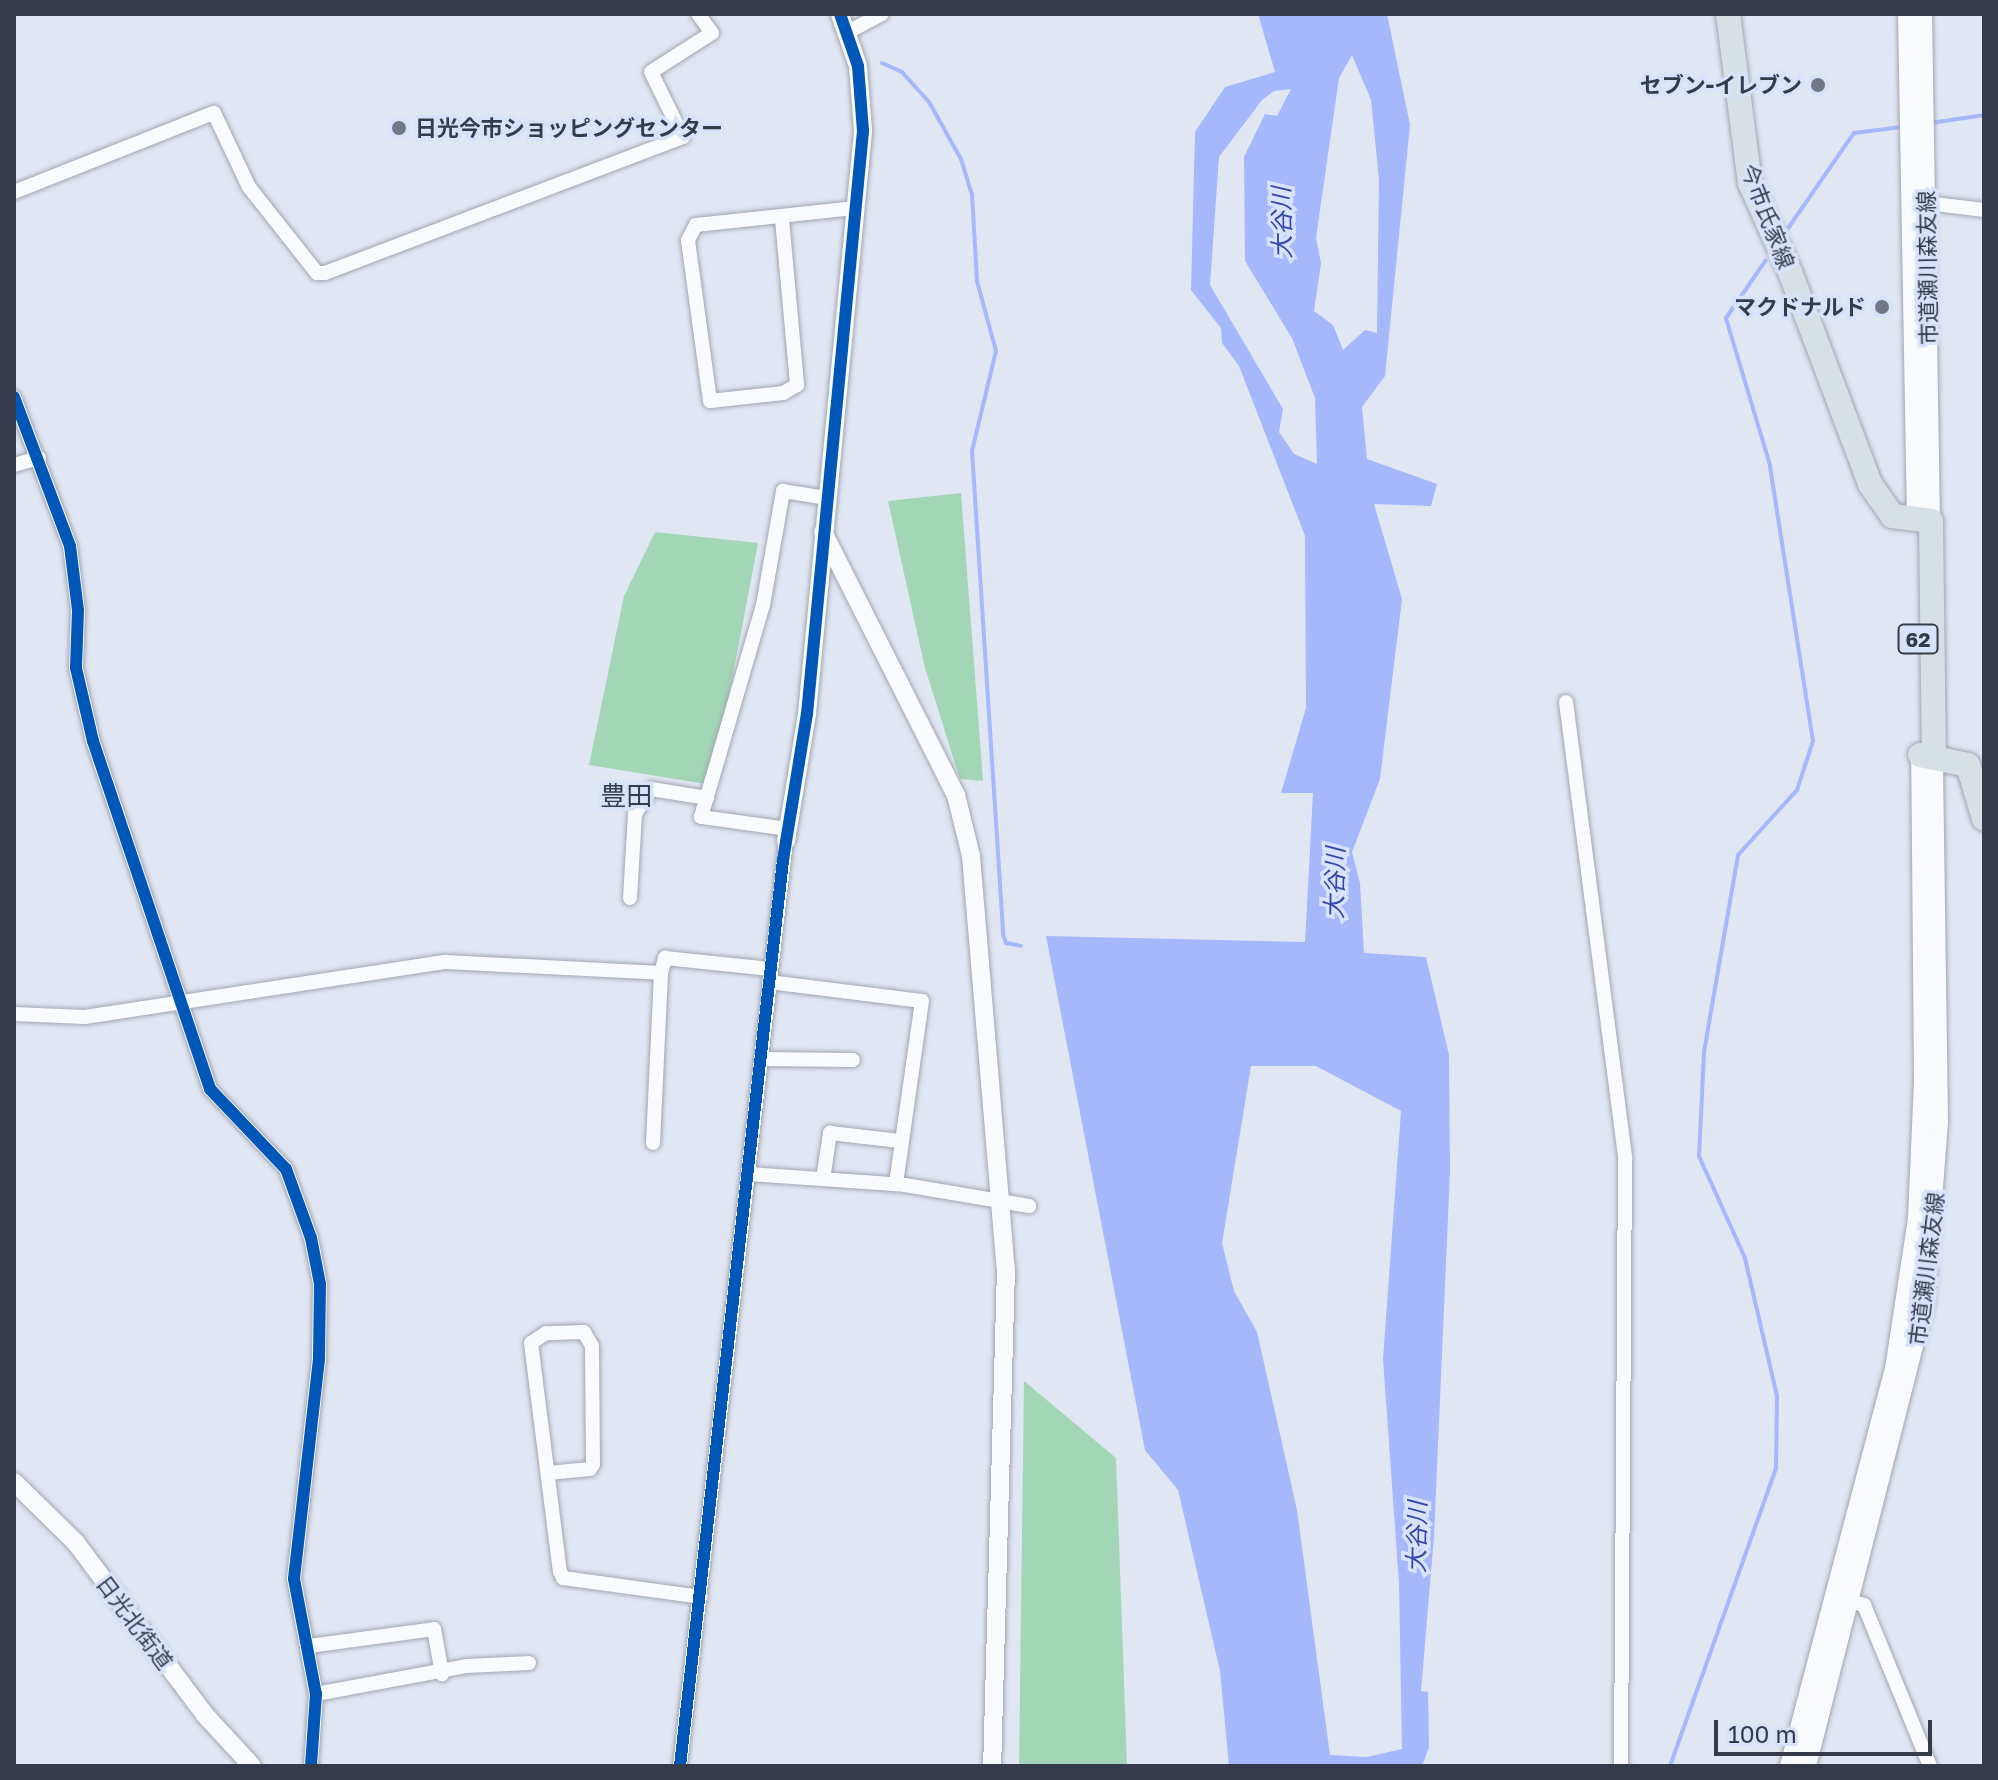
<!DOCTYPE html>
<meta charset="utf-8">
<style>
body{margin:0}
#map{position:relative;width:1998px;height:1780px;overflow:hidden;background:#e1e6f3;font-family:"Golos Text","Noto Sans JP",sans-serif}
div>[style]{position:absolute}
.green>*{inset:0;background:#a2d6b6}
.water>*{inset:0;background:#a4b8fb}
.stream>*{height:4px;margin:-2px;padding:0 2px;transform-origin:2px;border-radius:2px;background:#a4b8fb}
.roads{filter:drop-shadow(0 0 2px #a1a5b2) drop-shadow(0 0 2px #a1a5b2)}
.minor>*{height:14px;margin:-7px;padding:0 7px;transform-origin:7px;border-radius:7px;background:#fafbfd}
.tertiary>*{height:18px;margin:-9px;padding:0 9px;transform-origin:9px;border-radius:9px;background:#fafbfd}
.primary>*{height:24px;margin:-12px;padding:0 12px;transform-origin:12px;border-radius:12px;background:#d7e0e4}
.cycleway>*{height:12px;margin:-6px;padding:0 6px;transform-origin:6px;border-radius:6px;background:#0057b8}
.dots>*{width:22px;height:22px;translate:-50% -50%;box-sizing:border-box;border:4px solid #d9e2fb;border-radius:50%}
span{translate:-50% -50%;white-space:nowrap;text-align:center;line-height:1.15;-webkit-text-stroke:7px #d9e2fb;paint-order:stroke}
.shield-label span{padding:2px 6px;background:#d9e2fb;border:2px solid;border-radius:6px;-webkit-text-stroke-width:0}
.shield-label{font-size:20px;color:#363b4c;font-weight:700}
.poi-label{font-size:22px;color:#363b4c;font-weight:700}
.right{translate:-100% -50%;text-align:right}
.left{translate:0 -50%;text-align:left}
.street-label{font-size:22px;color:#363b4c}
.water-label{font-size:24px;color:#3346ab;font-style:italic}
.quarter-label{font-size:26px;color:#363b4c}
.frame{position:absolute;inset:0;border:16px solid #363b4c;pointer-events:none}
.scale{position:absolute;left:1714px;top:1720px;width:218px;height:36px;box-sizing:border-box;border:4px solid #363b4c;border-top:0;padding-left:10px;font-size:24px;line-height:28px;white-space:nowrap;color:#363b4c;-webkit-text-stroke:6px #d9e2fb;paint-order:stroke}
</style>
<div id="map">
<div class="green">
<div style="clip-path:polygon(961px 493px,983px 781px,960px 779px,925px 668px,888px 501px)"></div>
<div style="clip-path:polygon(655px 532px,758px 543px,712px 785px,589px 765px,624px 596px)"></div>
<div style="clip-path:polygon(1024px 1381px,1116px 1458px,1127px 1766px,1019px 1766px)"></div>
</div>
<div class="water">
<div style="clip-path:polygon(evenodd,1258px 14px,1387px 14px,1410px 125px,1385px 376px,1362px 407px,1367px 459px,1437px 484px,1431px 506px,1374px 504px,1402px 599px,1380px 779px,1352px 852px,1360px 883px,1364px 953px,1426px 957px,1449px 1055px,1450px 1171px,1434px 1537px,1421px 1691px,1428px 1692px,1429px 1747px,1422px 1766px,1229px 1766px,1220px 1671px,1178px 1490px,1145px 1450px,1046px 936px,1305px 942px,1313px 793px,1281px 793px,1306px 708px,1305px 536px,1239px 366px,1222px 343px,1221px 328px,1191px 290px,1195px 132px,1225px 87px,1275px 72px,1258px 14px,1352px 55px,1371px 100px,1379px 180px,1377px 333px,1365px 330px,1343px 350px,1333px 325px,1314px 311px,1321px 263px,1316px 238px,1339px 78px,1352px 55px,1258px 14px,1291px 89px,1277px 116px,1265px 114px,1244px 157px,1245px 261px,1292px 338px,1315px 398px,1317px 464px,1294px 454px,1279px 432px,1283px 409px,1210px 285px,1219px 157px,1262px 100px,1274px 91px,1291px 89px,1258px 14px,1251px 1066px,1316px 1066px,1401px 1111px,1383px 1359px,1399px 1583px,1402px 1749px,1367px 1757px,1330px 1755px,1297px 1510px,1257px 1332px,1234px 1291px,1222px 1243px,1251px 1066px)"></div>
</div>
<div class="stream">
<div style="left:882px;top:63px;width:22px;rotate:24deg"></div>
<div style="left:902px;top:72px;width:40px;rotate:48deg"></div>
<div style="left:929px;top:102px;width:65px;rotate:60.7deg"></div>
<div style="left:961px;top:159px;width:37px;rotate:73deg"></div>
<div style="left:972px;top:194px;width:87px;rotate:86.7deg"></div>
<div style="left:977px;top:281px;width:73px;rotate:74.8deg"></div>
<div style="left:996px;top:351px;width:103px;rotate:103.5deg"></div>
<div style="left:972px;top:451px;width:485px;rotate:86.3deg"></div>
<div style="left:1003px;top:935px;width:9px;rotate:69deg"></div>
<div style="left:1006px;top:943px;width:15px;rotate:11deg"></div>
<div style="left:1931px;top:123px;width:54px;rotate:-8.6deg"></div>
<div style="left:1784px;top:234px;width:123px;rotate:-55.3deg"></div>
<div style="left:1854px;top:133px;width:48px;rotate:-7.1deg"></div>
<div style="left:1670px;top:1766px;width:315px;rotate:-70.4deg"></div>
<div style="left:1776px;top:1469px;width:73px;rotate:-89.2deg"></div>
<div style="left:1777px;top:1396px;width:142px;rotate:-103.1deg"></div>
<div style="left:1745px;top:1258px;width:112px;rotate:-114.3deg"></div>
<div style="left:1699px;top:1156px;width:104px;rotate:-87.2deg"></div>
<div style="left:1704px;top:1052px;width:200px;rotate:-80.2deg"></div>
<div style="left:1738px;top:855px;width:88px;rotate:-47.8deg"></div>
<div style="left:1797px;top:790px;width:52px;rotate:-71.9deg"></div>
<div style="left:1813px;top:741px;width:279px;rotate:-98.9deg"></div>
<div style="left:1770px;top:465px;width:153px;rotate:-106.7deg"></div>
<div style="left:1726px;top:318px;width:70px;rotate:-55.4deg"></div>
</div>
<div class="roads">
<div class="minor">
<div style="left:848px;top:32px;width:38px;rotate:-28deg"></div>
<div style="left:14px;top:192px;width:215px;rotate:-21.6deg"></div>
<div style="left:214px;top:113px;width:82px;rotate:64.7deg"></div>
<div style="left:249px;top:187px;width:110px;rotate:51.7deg"></div>
<div style="left:317px;top:273px;width:8px"></div>
<div style="left:325px;top:273px;width:383px;rotate:-20.8deg"></div>
<div style="left:683px;top:137px;width:72px;rotate:-116.2deg"></div>
<div style="left:651px;top:72px;width:72px;rotate:-32.6deg"></div>
<div style="left:712px;top:33px;width:24px;rotate:-126deg"></div>
<div style="left:1926px;top:203px;width:58px;rotate:6.9deg"></div>
<div style="left:782px;top:219px;width:167px;rotate:84.8deg"></div>
<div style="left:797px;top:385px;width:16px;rotate:150deg"></div>
<div style="left:783px;top:393px;width:73px;rotate:173.7deg"></div>
<div style="left:710px;top:401px;width:162px;rotate:-97.8deg"></div>
<div style="left:688px;top:240px;width:17px;rotate:-62deg"></div>
<div style="left:696px;top:225px;width:161px;rotate:-6.1deg"></div>
<div style="left:14px;top:397px;width:159px;rotate:69.4deg"></div>
<div style="left:70px;top:546px;width:64px;rotate:82.9deg"></div>
<div style="left:78px;top:610px;width:58px;rotate:92deg"></div>
<div style="left:76px;top:668px;width:75px;rotate:76.9deg"></div>
<div style="left:93px;top:741px;width:367px;rotate:71.4deg"></div>
<div style="left:210px;top:1089px;width:110px;rotate:46.5deg"></div>
<div style="left:286px;top:1169px;width:73px;rotate:70.1deg"></div>
<div style="left:311px;top:1238px;width:47px;rotate:78.9deg"></div>
<div style="left:320px;top:1284px;width:75px;rotate:90.8deg"></div>
<div style="left:319px;top:1359px;width:221px;rotate:96.5deg"></div>
<div style="left:294px;top:1579px;width:117px;rotate:79.2deg"></div>
<div style="left:316px;top:1694px;width:72px;rotate:94deg"></div>
<div style="left:14px;top:465px;width:26px;rotate:-16deg"></div>
<div style="left:1566px;top:702px;width:460px;rotate:82.6deg"></div>
<div style="left:1625px;top:1158px;width:608px;rotate:90.38deg"></div>
<div style="left:788px;top:829px;width:88px;rotate:-172.1deg"></div>
<div style="left:701px;top:817px;width:221px;rotate:-73.7deg"></div>
<div style="left:763px;top:605px;width:116px;rotate:-80deg"></div>
<div style="left:783px;top:491px;width:44px;rotate:9.2deg"></div>
<div style="left:630px;top:898px;width:84px;rotate:-86.6deg"></div>
<div style="left:635px;top:814px;width:30px;rotate:-57deg"></div>
<div style="left:651px;top:789px;width:57px;rotate:9.1deg"></div>
<div style="left:769px;top:982px;width:154px;rotate:7.1deg"></div>
<div style="left:922px;top:1001px;width:185px;rotate:98.1deg"></div>
<div style="left:14px;top:1014px;width:71px;rotate:2.4deg"></div>
<div style="left:85px;top:1017px;width:365px;rotate:-8.7deg"></div>
<div style="left:446px;top:962px;width:215px;rotate:2.9deg"></div>
<div style="left:661px;top:973px;width:16px;rotate:-75deg"></div>
<div style="left:665px;top:958px;width:106px;rotate:6deg"></div>
<div style="left:761px;top:1059px;width:92px;rotate:0.6deg"></div>
<div style="left:653px;top:1143px;width:170px;rotate:-87.3deg"></div>
<div style="left:749px;top:1174px;width:156px;rotate:4deg"></div>
<div style="left:905px;top:1185px;width:126px;rotate:9.6deg"></div>
<div style="left:823px;top:1179px;width:47px;rotate:-81.3deg"></div>
<div style="left:830px;top:1133px;width:70px;rotate:6.5deg"></div>
<div style="left:548px;top:1473px;width:42px;rotate:-5.4deg"></div>
<div style="left:590px;top:1469px;width:6px;rotate:-59deg"></div>
<div style="left:593px;top:1464px;width:118px;rotate:-90.5deg"></div>
<div style="left:592px;top:1346px;width:16px;rotate:-120deg"></div>
<div style="left:584px;top:1332px;width:38px;rotate:178deg"></div>
<div style="left:546px;top:1333px;width:18px;rotate:146deg"></div>
<div style="left:531px;top:1343px;width:230px;rotate:82.8deg"></div>
<div style="left:560px;top:1571px;width:8px;rotate:67deg"></div>
<div style="left:563px;top:1578px;width:139px;rotate:7.8deg"></div>
<div style="left:1839px;top:1599px;width:26px;rotate:13deg"></div>
<div style="left:1864px;top:1605px;width:174px;rotate:67.7deg"></div>
<div style="left:309px;top:1646px;width:126px;rotate:-7.7deg"></div>
<div style="left:434px;top:1629px;width:46px;rotate:79.9deg"></div>
<div style="left:316px;top:1694px;width:154px;rotate:-10.5deg"></div>
<div style="left:467px;top:1666px;width:62px;rotate:-2.8deg"></div>
<div style="left:680px;top:1766px;width:931px;rotate:-83.46deg"></div>
</div>
<div class="tertiary">
<div style="left:1907px;top:14px;width:507px;rotate:88.98deg"></div>
<div style="left:1923px;top:14px;width:507px;rotate:89.1deg"></div>
<div style="left:823px;top:532px;width:295px;rotate:63.2deg"></div>
<div style="left:956px;top:795px;width:63px;rotate:76.2deg"></div>
<div style="left:971px;top:856px;width:414px;rotate:85.2deg"></div>
<div style="left:1006px;top:1269px;width:497px;rotate:91.6deg"></div>
<div style="left:786px;top:841px;width:129px;rotate:-80.6deg"></div>
<div style="left:807px;top:714px;width:586px;rotate:-84.51deg"></div>
<div style="left:863px;top:131px;width:65px;rotate:-94.4deg"></div>
<div style="left:858px;top:66px;width:55px;rotate:-109.1deg"></div>
<div style="left:14px;top:1482px;width:87px;rotate:44.5deg"></div>
<div style="left:76px;top:1543px;width:215px;rotate:53.1deg"></div>
<div style="left:205px;top:1715px;width:69px;rotate:47.3deg"></div>
<div style="left:1789px;top:1766px;width:411px;rotate:-75.2deg"></div>
<div style="left:1894px;top:1369px;width:153px;rotate:-81.3deg"></div>
<div style="left:1917px;top:1218px;width:139px;rotate:-87.5deg"></div>
<div style="left:1923px;top:1079px;width:321px;rotate:-90.5deg"></div>
<div style="left:1807px;top:1766px;width:477px;rotate:-75.7deg"></div>
<div style="left:1925px;top:1304px;width:183px;rotate:-85.6deg"></div>
<div style="left:1939px;top:1122px;width:364px;rotate:-90.8deg"></div>
</div>
<div class="primary">
<div style="left:1728px;top:14px;width:170px;rotate:82.6deg"></div>
<div style="left:1750px;top:183px;width:98px;rotate:65.8deg"></div>
<div style="left:1790px;top:272px;width:227px;rotate:69.3deg"></div>
<div style="left:1870px;top:484px;width:39px;rotate:55deg"></div>
<div style="left:1892px;top:516px;width:39px;rotate:7deg"></div>
<div style="left:1931px;top:521px;width:237px;rotate:89.3deg"></div>
<div style="left:1920px;top:755px;width:49px;rotate:11.8deg"></div>
<div style="left:1968px;top:765px;width:56px;rotate:73.5deg"></div>
</div>
</div>
<div class="cycleway">
<div style="left:14px;top:397px;width:159px;rotate:69.4deg"></div>
<div style="left:70px;top:546px;width:64px;rotate:82.9deg"></div>
<div style="left:78px;top:610px;width:58px;rotate:92deg"></div>
<div style="left:76px;top:668px;width:75px;rotate:76.9deg"></div>
<div style="left:93px;top:741px;width:367px;rotate:71.4deg"></div>
<div style="left:210px;top:1089px;width:110px;rotate:46.5deg"></div>
<div style="left:286px;top:1169px;width:73px;rotate:70.1deg"></div>
<div style="left:311px;top:1238px;width:47px;rotate:78.9deg"></div>
<div style="left:320px;top:1284px;width:75px;rotate:90.8deg"></div>
<div style="left:319px;top:1359px;width:221px;rotate:96.5deg"></div>
<div style="left:294px;top:1579px;width:117px;rotate:79.2deg"></div>
<div style="left:316px;top:1694px;width:72px;rotate:94deg"></div>
<div style="left:680px;top:1766px;width:912px;rotate:-83.51deg"></div>
<div style="left:783px;top:860px;width:148px;rotate:-80.7deg"></div>
<div style="left:807px;top:714px;width:586px;rotate:-84.51deg"></div>
<div style="left:863px;top:131px;width:65px;rotate:-94.4deg"></div>
<div style="left:858px;top:66px;width:55px;rotate:-109.1deg"></div>
</div>
<div class="dots">
<div style="left:1818px;top:85px;background:#727786"></div>
<div style="left:399px;top:128px;background:#727786"></div>
<div style="left:1882px;top:307px;background:#727786"></div>
</div>
<div class="shield-label">
<span style="left:1918px;top:639px">62</span>
</div>
<div class="poi-label">
<span class="right" style="left:1802px;top:85px">セブン-イレブン</span>
<span class="left" style="left:415px;top:128px">日光今市ショッピングセンター</span>
<span class="right" style="left:1866px;top:307px">マクドナルド</span>
</div>
<div class="street-label">
<span style="left:1768px;top:216px;rotate:69deg">今市氏家線</span>
<span style="left:1927px;top:268px;rotate:-91deg">市道瀬川森友線</span>
<span style="left:1926px;top:1269px;rotate:-83deg">市道瀬川森友線</span>
<span style="left:135px;top:1622px;rotate:53deg">日光北街道</span>
</div>
<div class="water-label">
<span style="left:1281px;top:223px;rotate:-91deg">大谷川</span>
<span style="left:1334px;top:883px;rotate:-89deg">大谷川</span>
<span style="left:1416px;top:1537px;rotate:-89deg">大谷川</span>
</div>
<div class="quarter-label">
<span style="left:626px;top:796px">豊田</span>
</div>
<div class="frame"></div>
<div class="scale">100 m</div>
</div>
